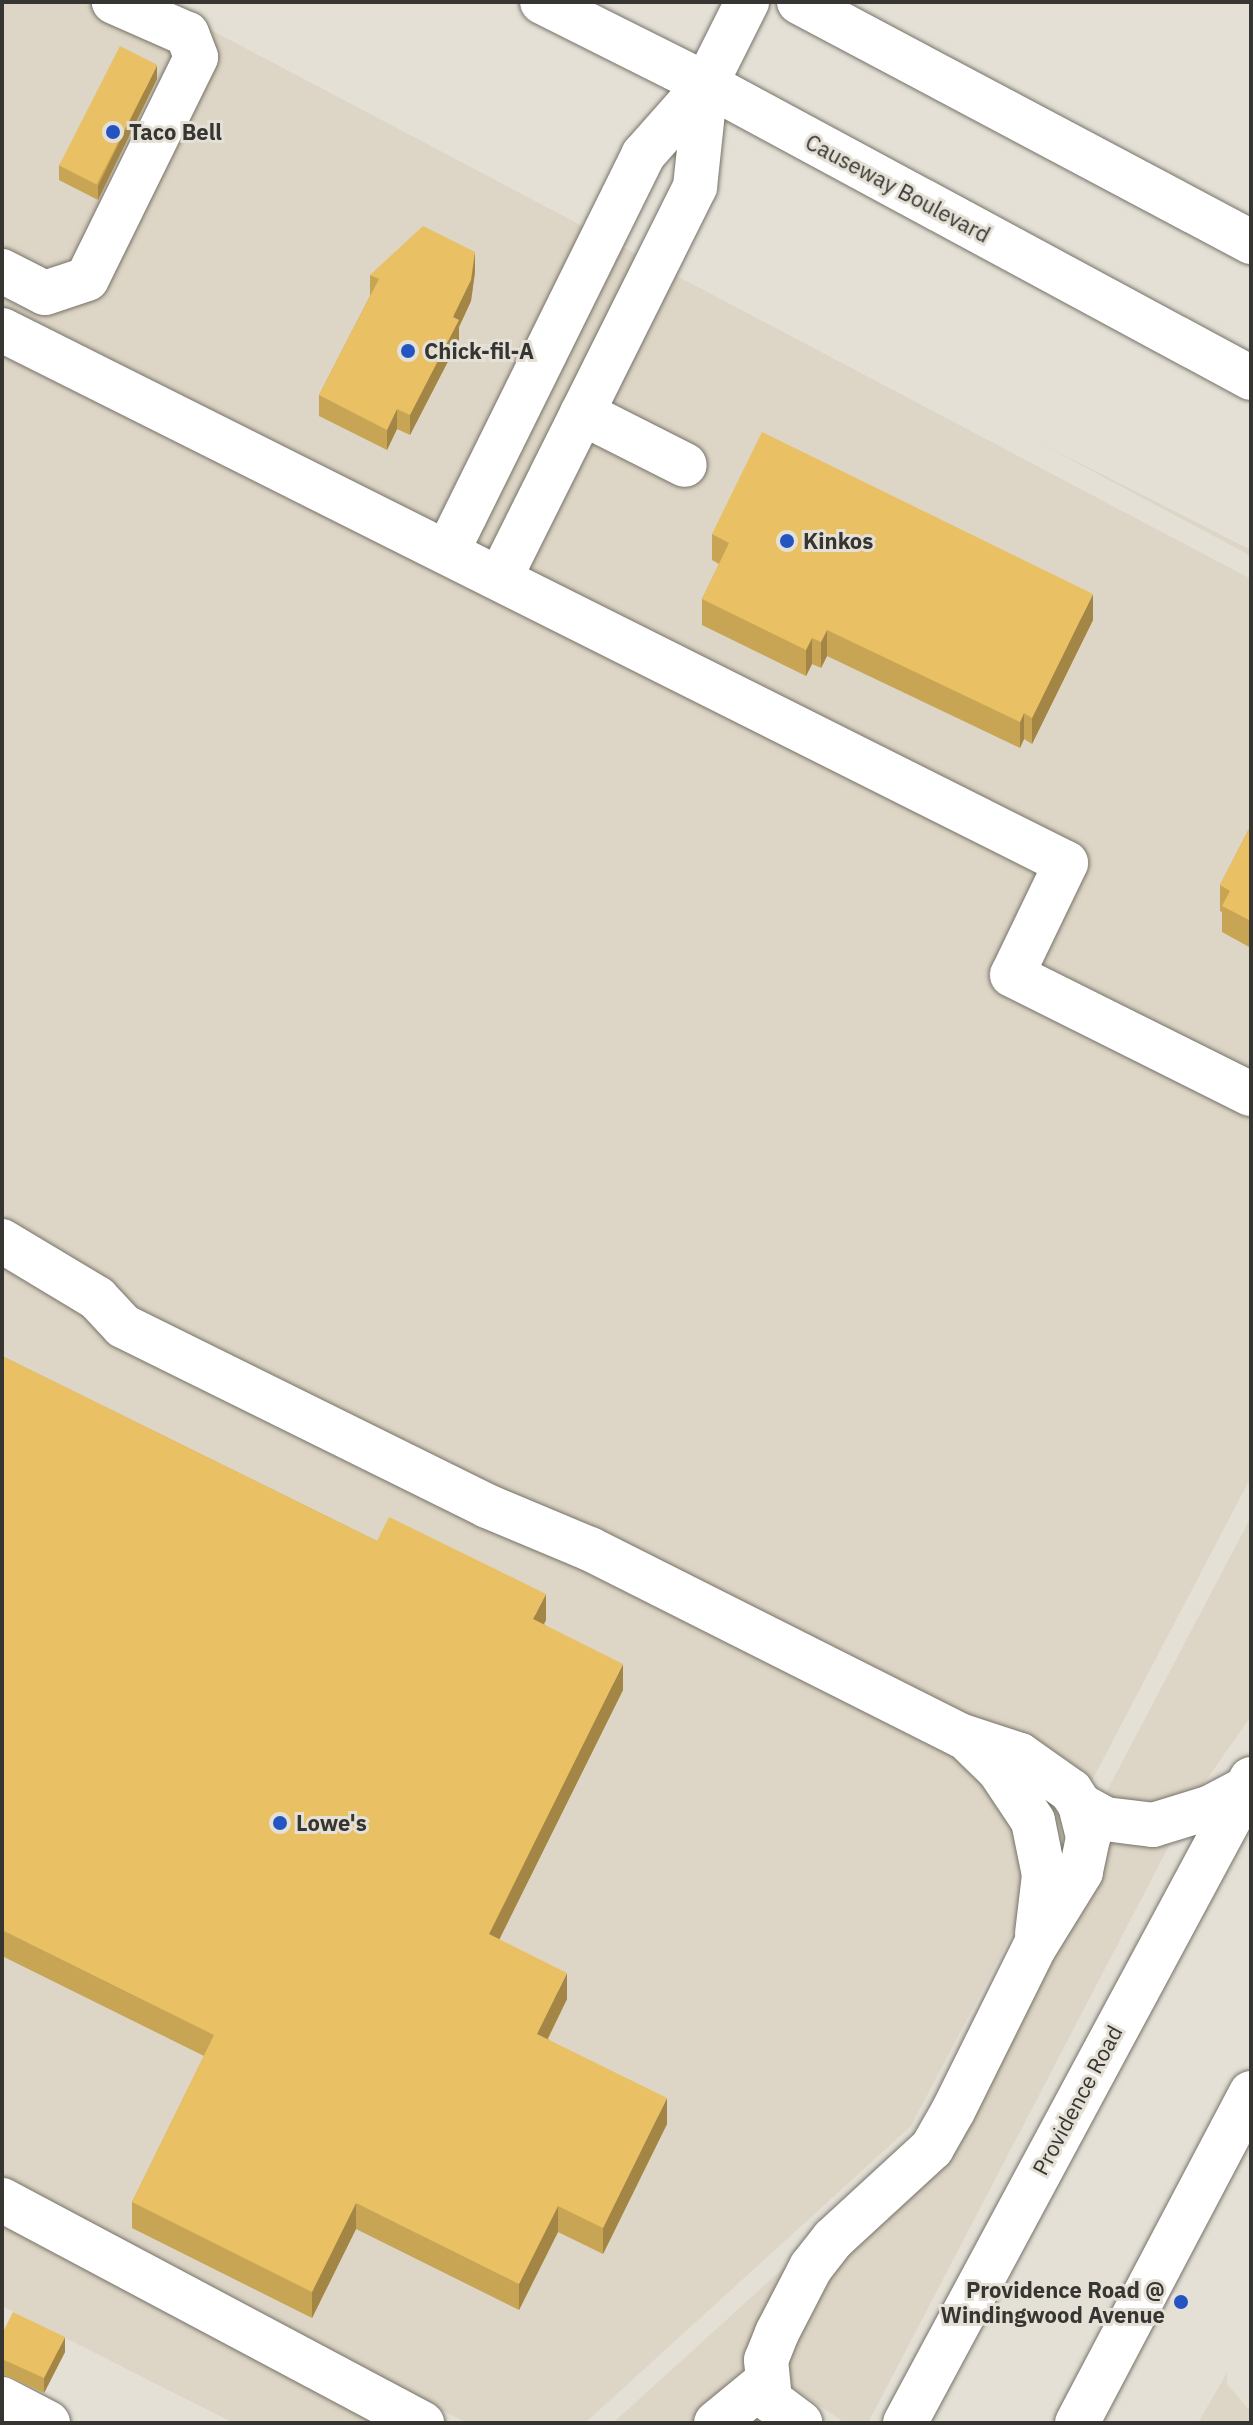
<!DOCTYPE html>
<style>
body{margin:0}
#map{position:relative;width:1253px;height:2425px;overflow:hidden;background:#e4e0d6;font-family:"IBM Plex Sans",sans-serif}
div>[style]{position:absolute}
.built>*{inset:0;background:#ddd5c5}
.roads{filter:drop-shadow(0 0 2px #767269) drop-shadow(0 0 2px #767269)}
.minor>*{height:44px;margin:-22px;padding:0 22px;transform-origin:22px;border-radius:22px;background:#fff}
.major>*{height:44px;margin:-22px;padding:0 22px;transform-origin:22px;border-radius:22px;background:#fff}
.wall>*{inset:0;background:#c8a555}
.shaded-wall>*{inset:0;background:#a38645}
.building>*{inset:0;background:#e9c063;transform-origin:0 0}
.dots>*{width:22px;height:22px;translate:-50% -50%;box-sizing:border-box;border:4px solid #e4e0d6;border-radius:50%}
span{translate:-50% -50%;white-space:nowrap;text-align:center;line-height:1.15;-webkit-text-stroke:6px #e4e0d6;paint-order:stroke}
.poi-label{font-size:22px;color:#373532;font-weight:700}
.left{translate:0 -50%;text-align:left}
.right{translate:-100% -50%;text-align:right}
.street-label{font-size:22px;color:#373532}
.frame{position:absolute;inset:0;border:4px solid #373532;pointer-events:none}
</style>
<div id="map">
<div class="built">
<div style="clip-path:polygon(2px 2px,158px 2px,1251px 579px,1251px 1477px,911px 2126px,585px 2423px,467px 2423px,2px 2180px)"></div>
<div style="clip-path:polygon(1040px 443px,1251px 550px,1251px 556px)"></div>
<div style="clip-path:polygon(1251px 1517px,1251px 1716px,1195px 1796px,868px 2423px,845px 2423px,791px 2386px,789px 2363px,797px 2342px,829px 2279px,849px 2254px,972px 2122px,1065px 1936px,1038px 1922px)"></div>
<div style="clip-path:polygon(2px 2203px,422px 2423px,234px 2423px,2px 2306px)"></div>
<div style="clip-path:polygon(788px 2264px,744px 2361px,744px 2389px,759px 2423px,613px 2423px)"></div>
<div style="clip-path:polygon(1227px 2373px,1227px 2384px,1251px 2412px,1251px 2423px,1198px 2423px)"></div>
</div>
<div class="roads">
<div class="minor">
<div style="left:2px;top:271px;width:48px;rotate:27.1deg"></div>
<div style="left:45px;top:293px;width:44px;rotate:-18.4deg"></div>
<div style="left:87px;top:279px;width:247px;rotate:-63.8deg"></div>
<div style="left:196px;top:57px;width:25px;rotate:-111deg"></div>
<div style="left:187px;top:34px;width:80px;rotate:-156.3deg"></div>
<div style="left:2px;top:330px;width:1190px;rotate:26.61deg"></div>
<div style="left:1066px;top:863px;width:124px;rotate:115.7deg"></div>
<div style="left:1012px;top:975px;width:267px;rotate:26.5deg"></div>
<div style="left:582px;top:413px;width:115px;rotate:26.8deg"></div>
<div style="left:448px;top:550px;width:441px;rotate:-63.7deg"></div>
<div style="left:643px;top:155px;width:95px;rotate:-48.4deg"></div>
<div style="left:706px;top:84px;width:92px;rotate:-63.4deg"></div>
<div style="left:501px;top:576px;width:435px;rotate:-63.5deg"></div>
<div style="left:695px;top:187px;width:104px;rotate:-83.9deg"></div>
<div style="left:2px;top:1241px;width:111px;rotate:31deg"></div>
<div style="left:97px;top:1298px;width:38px;rotate:47deg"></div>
<div style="left:123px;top:1326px;width:406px;rotate:26.3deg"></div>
<div style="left:487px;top:1506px;width:112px;rotate:22.7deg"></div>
<div style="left:590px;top:1549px;width:416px;rotate:26.7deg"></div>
<div style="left:962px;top:1736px;width:61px;rotate:18.1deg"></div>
<div style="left:1020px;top:1755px;width:62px;rotate:35.2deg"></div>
<div style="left:1071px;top:1791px;width:17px;rotate:57deg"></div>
<div style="left:1080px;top:1805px;width:34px;rotate:76deg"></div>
<div style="left:1088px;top:1838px;width:35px;rotate:102deg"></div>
<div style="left:1081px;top:1872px;width:89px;rotate:121.7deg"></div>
<div style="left:1034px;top:1948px;width:182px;rotate:116.4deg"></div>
<div style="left:953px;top:2111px;width:43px;rotate:119.6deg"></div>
<div style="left:932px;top:2148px;width:134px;rotate:137.4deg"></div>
<div style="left:833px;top:2239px;width:36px;rotate:128deg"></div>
<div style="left:811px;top:2267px;width:74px;rotate:117.3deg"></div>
<div style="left:777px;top:2333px;width:29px;rotate:112deg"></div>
<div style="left:766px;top:2360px;width:40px;rotate:84.3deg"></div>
<div style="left:770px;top:2400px;width:38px;rotate:37deg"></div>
<div style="left:971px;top:1743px;width:39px;rotate:44deg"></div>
<div style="left:999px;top:1770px;width:61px;rotate:56.3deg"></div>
<div style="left:1033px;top:1821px;width:55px;rotate:78.5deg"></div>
<div style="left:1044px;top:1875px;width:59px;rotate:96.8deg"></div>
<div style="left:1080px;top:1805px;width:29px;rotate:29deg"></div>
<div style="left:1105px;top:1819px;width:48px;rotate:7.1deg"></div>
<div style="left:1153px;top:1825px;width:61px;rotate:-17.2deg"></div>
<div style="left:1211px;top:1807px;width:38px;rotate:-28deg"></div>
<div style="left:2px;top:2200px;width:476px;rotate:28deg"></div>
<div style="left:2px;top:2399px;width:52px;rotate:27.6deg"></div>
<div style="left:716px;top:2423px;width:65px;rotate:-39.4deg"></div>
</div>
<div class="major">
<div style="left:542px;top:2px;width:183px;rotate:26.6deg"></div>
<div style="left:706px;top:84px;width:619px;rotate:28.34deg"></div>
<div style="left:799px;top:2px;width:512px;rotate:27.97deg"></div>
<div style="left:905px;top:2423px;width:731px;rotate:-61.75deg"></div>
<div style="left:1077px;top:2423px;width:373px;rotate:-62.2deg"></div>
</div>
</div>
<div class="wall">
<div style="clip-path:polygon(157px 79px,98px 200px,59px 180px,59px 165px)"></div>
<div style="clip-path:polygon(475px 272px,471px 301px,459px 327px,459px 340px,410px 435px,397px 429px,387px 450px,319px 416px,319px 395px,370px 296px,370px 275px)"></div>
<div style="clip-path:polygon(712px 534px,1093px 620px,1032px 744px,1024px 739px,1020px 748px,827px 656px,821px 668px,812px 664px,806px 676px,702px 625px,702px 599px,719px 564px,712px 560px)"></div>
<div style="clip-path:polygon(1251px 825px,1251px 948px,1222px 932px,1222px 912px,1220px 911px,1220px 885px)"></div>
<div style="clip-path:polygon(2px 1356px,377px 1541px,546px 1620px,544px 1624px,623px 1690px,499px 1940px,567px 1999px,548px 2039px,667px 2124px,603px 2254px,558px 2232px,519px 2310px,356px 2229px,312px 2318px,132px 2228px,132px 2202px,204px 2056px,2px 1956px)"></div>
<div style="clip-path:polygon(2px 2334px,65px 2352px,44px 2393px,2px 2374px)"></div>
</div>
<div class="shaded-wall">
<div style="clip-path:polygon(157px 65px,157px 79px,98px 200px,98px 186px)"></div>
<div style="clip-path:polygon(475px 252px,475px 272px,471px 301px,459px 327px,459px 340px,410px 435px,410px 415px,453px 317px)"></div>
<div style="clip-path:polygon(397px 409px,397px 429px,387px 450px,387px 430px)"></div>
<div style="clip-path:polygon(1093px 594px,1093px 620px,1032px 744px,1032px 718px)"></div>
<div style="clip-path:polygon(827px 630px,827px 656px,821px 668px,821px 642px)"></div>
<div style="clip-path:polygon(812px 638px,812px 664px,806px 676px,806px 650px)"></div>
<div style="clip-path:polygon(1024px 713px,1024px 739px,1020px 748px,1020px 722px)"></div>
<div style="clip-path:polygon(546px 1594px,546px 1620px,533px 1645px,533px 1619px)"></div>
<div style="clip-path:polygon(623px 1664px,623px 1690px,489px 1960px,489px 1934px)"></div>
<div style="clip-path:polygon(567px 1973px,567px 1999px,537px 2060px,537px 2034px)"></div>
<div style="clip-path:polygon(667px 2098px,667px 2124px,603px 2254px,603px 2228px)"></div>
<div style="clip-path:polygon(356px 2203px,356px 2229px,312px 2318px,312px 2292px)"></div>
<div style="clip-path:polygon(558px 2206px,558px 2232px,519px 2310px,519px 2284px)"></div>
<div style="clip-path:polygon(65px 2337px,65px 2352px,44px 2393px,44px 2378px)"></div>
</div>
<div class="building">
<div style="left:120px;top:46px;width:42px;height:134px;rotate:27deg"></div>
<div style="clip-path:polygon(423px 226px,475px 252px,471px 280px,453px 317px,459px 320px,410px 415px,397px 409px,387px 430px,319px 395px,379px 279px,370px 275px)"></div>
<div style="clip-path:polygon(762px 432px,1093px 594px,1032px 718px,1024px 713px,1020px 722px,827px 630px,821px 642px,812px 638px,806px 650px,702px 599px,729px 543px,712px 534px)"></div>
<div style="clip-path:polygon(1251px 825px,1251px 921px,1222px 906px,1230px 891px,1220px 885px)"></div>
<div style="clip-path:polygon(2px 1356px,377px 1541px,389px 1517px,546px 1594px,533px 1619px,623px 1664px,489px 1934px,567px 1973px,537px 2034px,667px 2098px,603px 2228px,558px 2206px,519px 2284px,356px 2203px,312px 2292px,132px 2202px,214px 2035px,2px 1930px)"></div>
<div style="clip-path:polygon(13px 2312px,65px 2337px,44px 2378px,2px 2359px,2px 2334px)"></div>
</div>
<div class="dots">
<div style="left:113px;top:132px;background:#2454c1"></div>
<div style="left:408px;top:351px;background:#2454c1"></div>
<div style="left:787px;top:541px;background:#2454c1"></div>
<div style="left:280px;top:1823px;background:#2454c1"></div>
<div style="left:1181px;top:2302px;background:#2454c1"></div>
</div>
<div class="poi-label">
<span class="left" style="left:129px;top:132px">Taco Bell</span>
<span class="left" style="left:424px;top:351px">Chick-fil-A</span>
<span class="left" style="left:803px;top:541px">Kinkos</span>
<span class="left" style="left:296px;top:1823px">Lowe's</span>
<span class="right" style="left:1165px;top:2302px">Providence Road @<br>Windingwood Avenue</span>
</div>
<div class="street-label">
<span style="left:898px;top:188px;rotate:28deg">Causeway Boulevard</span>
<span style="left:1077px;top:2100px;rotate:-62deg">Providence Road</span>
</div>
<div class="frame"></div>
</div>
